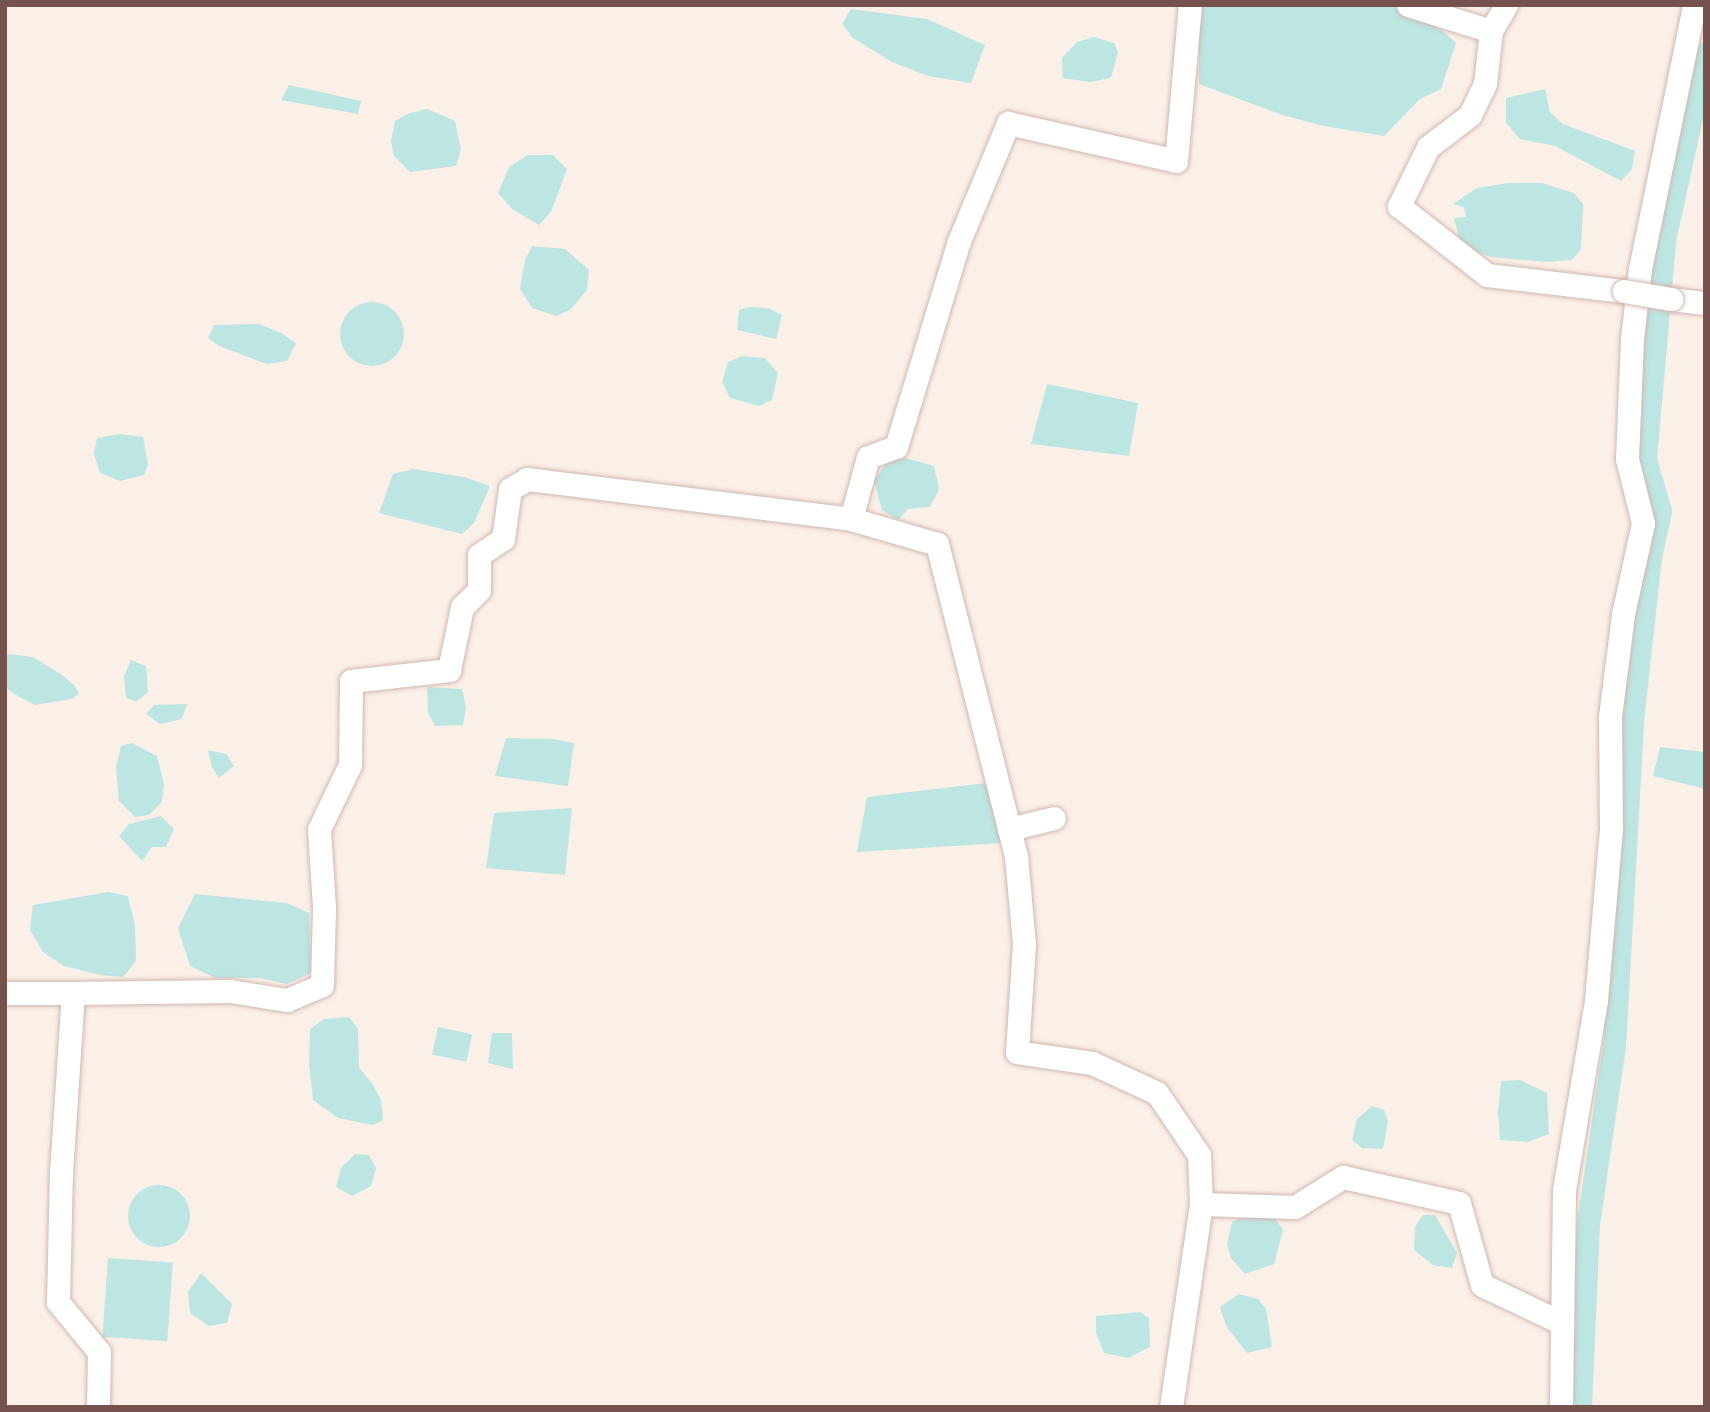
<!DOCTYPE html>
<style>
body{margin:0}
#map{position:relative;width:1710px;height:1412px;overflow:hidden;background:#fbf0e8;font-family:Helvetica,sans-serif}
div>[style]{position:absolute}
.water>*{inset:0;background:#bde5e1;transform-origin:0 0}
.round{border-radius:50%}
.canal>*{height:23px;margin:-11.5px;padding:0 11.5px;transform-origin:11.5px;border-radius:11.5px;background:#bde5e1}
.roads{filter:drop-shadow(0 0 2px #cfb8b1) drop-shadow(0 0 2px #cfb8b1)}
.minor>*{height:23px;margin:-11.5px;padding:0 11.5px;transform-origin:11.5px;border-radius:11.5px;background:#fff}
.bridges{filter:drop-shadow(0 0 2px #cfb8b1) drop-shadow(0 0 2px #cfb8b1)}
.minor-bridge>*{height:23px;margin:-11.5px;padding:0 11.5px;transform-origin:11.5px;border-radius:11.5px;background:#fff}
span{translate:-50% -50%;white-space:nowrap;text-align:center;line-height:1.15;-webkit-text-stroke:6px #fef4ef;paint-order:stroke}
.frame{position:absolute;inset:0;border:7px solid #75524d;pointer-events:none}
</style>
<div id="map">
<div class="water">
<div style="clip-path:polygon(1203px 5px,1397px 5px,1443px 31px,1456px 43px,1441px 89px,1420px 99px,1384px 136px,1324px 126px,1282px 115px,1199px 84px,1199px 32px)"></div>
<div style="clip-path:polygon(851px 9px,927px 19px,985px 45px,971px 83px,928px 76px,892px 62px,853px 38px,842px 24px)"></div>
<div style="clip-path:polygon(1094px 37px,1114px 43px,1118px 52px,1111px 78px,1090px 82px,1063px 78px,1062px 58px,1077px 42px)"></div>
<div style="clip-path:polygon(289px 85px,361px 101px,358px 114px,281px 100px)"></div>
<div style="clip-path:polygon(1545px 89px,1550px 112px,1563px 124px,1635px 151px,1632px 169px,1621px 181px,1555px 146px,1520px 139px,1506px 123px,1506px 98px)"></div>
<div style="clip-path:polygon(427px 109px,455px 121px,461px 150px,456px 166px,410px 172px,394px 156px,391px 141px,395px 121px,410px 113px)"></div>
<div style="clip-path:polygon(528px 155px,553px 155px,567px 169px,551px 212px,539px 225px,512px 209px,498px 193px,509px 167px)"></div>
<div style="clip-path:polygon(1508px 183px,1542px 183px,1574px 193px,1583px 204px,1581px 249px,1572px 260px,1545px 262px,1491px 257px,1461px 246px,1454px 218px,1466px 217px,1464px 207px,1453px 204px,1477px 188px)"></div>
<div style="clip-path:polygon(532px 246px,565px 249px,589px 270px,587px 290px,570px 310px,556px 316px,532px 308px,520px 289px,525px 260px)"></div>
<div class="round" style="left:340px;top:302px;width:64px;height:64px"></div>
<div style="clip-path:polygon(750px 307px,768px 308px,782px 315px,776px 339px,737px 330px,739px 310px)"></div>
<div style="clip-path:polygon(259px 324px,281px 333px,296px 343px,287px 361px,267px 364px,219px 346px,208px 338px,214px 325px)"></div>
<div style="clip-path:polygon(742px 356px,765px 358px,778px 373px,772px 400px,759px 406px,730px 398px,722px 382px,728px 362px)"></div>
<div style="clip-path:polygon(1047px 384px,1138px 403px,1129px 456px,1031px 444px)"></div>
<div style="clip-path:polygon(119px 434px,143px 437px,148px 465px,144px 475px,120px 481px,100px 473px,94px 454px,97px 438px)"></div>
<div style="clip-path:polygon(902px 457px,934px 466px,939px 489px,930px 507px,908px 509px,898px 520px,882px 510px,874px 481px,889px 459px)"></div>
<div style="clip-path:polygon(413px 469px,464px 477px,490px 486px,474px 523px,462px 534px,379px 513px,393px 474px)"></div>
<div style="clip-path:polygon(9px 654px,33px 657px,62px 675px,74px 685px,79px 694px,72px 699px,35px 705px,14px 694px,5px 687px,5px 656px)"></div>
<div style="clip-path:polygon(131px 660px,146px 666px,148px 692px,136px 702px,126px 698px,124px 676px)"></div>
<div style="clip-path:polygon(427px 687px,462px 689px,466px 708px,463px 725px,435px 726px,428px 713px)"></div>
<div style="clip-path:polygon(187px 704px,182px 719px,160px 724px,146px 714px,154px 705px)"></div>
<div style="clip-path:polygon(506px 738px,553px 739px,574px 743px,568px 786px,495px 776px)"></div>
<div style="clip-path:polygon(132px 743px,157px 756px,164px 784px,162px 802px,149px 815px,135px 817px,119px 801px,116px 768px,121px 746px)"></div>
<div style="clip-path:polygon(1660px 747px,1705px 752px,1705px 789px,1653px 776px)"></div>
<div style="clip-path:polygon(208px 750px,226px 754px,234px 766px,219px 778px,212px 767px)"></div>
<div style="clip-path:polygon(986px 783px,1002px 843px,857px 852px,867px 797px)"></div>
<div style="clip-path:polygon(572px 808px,565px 875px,486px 868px,494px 813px)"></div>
<div style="clip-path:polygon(161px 816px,174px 829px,166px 847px,152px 847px,142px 861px,119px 836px,129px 824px)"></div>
<div style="clip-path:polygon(108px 892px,128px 896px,135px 926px,136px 961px,123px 977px,100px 975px,64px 966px,43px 952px,30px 930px,33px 905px)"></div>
<div style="clip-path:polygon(195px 894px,287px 903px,309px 913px,311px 973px,287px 984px,259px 978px,215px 978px,190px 966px,178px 928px)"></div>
<div style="clip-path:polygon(349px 1017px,358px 1029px,359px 1067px,373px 1085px,381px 1100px,383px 1120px,373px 1125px,338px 1118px,313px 1100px,309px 1064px,310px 1029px,324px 1019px)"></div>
<div style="left:438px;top:1027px;width:35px;height:28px;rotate:12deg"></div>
<div style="clip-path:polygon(492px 1033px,512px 1033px,513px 1069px,488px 1063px)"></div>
<div style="clip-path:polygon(1520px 1080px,1547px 1093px,1549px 1134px,1528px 1142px,1500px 1140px,1498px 1113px,1501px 1081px)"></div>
<div style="clip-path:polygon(1372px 1106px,1384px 1110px,1388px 1121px,1383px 1149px,1362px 1148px,1352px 1140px,1357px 1119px)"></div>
<div style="clip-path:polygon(355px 1154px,369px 1155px,376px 1168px,371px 1186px,352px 1196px,336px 1187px,341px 1168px)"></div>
<div class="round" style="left:128px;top:1185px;width:62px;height:62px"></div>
<div style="clip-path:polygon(1272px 1214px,1283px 1230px,1274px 1264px,1245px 1274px,1231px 1258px,1227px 1243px,1232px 1222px,1247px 1215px)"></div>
<div style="clip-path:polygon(1423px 1215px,1435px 1215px,1457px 1253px,1452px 1268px,1433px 1265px,1414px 1250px,1415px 1227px)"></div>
<div style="left:108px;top:1258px;width:65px;height:79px;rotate:4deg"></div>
<div style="clip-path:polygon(201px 1273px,232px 1304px,227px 1323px,209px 1326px,190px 1313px,188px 1292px)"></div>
<div style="clip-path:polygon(1239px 1294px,1258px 1299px,1266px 1309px,1272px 1347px,1247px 1353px,1226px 1326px,1220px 1307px)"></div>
<div style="clip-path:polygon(1140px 1312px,1149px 1318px,1150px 1347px,1128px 1358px,1104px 1353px,1096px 1333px,1096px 1316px)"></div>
</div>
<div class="canal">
<div style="left:1580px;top:1407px;width:183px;rotate:-87.5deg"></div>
<div style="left:1588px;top:1224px;width:180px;rotate:-81.7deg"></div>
<div style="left:1614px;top:1046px;width:336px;rotate:-86.8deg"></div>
<div style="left:1633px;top:711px;width:155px;rotate:-83.7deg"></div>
<div style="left:1650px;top:557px;width:47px;rotate:-77.7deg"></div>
<div style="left:1660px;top:511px;width:54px;rotate:-106.1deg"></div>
<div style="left:1645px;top:459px;width:220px;rotate:-85deg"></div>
<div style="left:1664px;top:240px;width:191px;rotate:-77.6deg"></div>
</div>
<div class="roads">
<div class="minor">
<div style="left:1408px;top:5px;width:87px;rotate:17.4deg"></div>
<div style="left:1506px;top:5px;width:30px;rotate:120deg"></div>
<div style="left:1491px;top:31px;width:53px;rotate:96.5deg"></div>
<div style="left:1485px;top:84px;width:34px;rotate:116deg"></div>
<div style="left:1470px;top:115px;width:53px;rotate:142.7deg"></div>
<div style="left:1428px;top:147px;width:66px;rotate:116.2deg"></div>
<div style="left:1399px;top:206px;width:112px;rotate:38.1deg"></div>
<div style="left:1487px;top:275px;width:138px;rotate:6.7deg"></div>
<div style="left:1671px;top:299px;width:34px;rotate:7deg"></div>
<div style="left:1009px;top:829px;width:46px;rotate:-13.7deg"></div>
<div style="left:5px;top:993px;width:68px"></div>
<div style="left:1201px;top:1204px;width:94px;rotate:1.8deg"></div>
<div style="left:1295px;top:1207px;width:57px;rotate:-32deg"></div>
<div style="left:1343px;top:1177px;width:119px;rotate:12.6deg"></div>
<div style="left:1459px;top:1203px;width:85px;rotate:74.3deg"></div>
<div style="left:1482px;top:1285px;width:89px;rotate:25.4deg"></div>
<div style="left:98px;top:1407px;width:55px;rotate:-89deg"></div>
<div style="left:99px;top:1352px;width:65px;rotate:-129.4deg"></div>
<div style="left:58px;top:1302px;width:129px;rotate:-88.7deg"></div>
<div style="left:61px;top:1173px;width:180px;rotate:-86.2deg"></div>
<div style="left:73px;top:993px;width:157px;rotate:-0.7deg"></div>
<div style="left:230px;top:991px;width:58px;rotate:9deg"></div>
<div style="left:287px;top:1000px;width:38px;rotate:-23deg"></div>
<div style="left:322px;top:985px;width:78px;rotate:-88.5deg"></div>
<div style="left:324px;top:907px;width:78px;rotate:-93.7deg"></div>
<div style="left:319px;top:829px;width:71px;rotate:-64.2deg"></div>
<div style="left:350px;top:765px;width:84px;rotate:-89.3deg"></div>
<div style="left:351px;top:681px;width:99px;rotate:-6.4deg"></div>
<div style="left:449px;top:670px;width:64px;rotate:-78.3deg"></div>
<div style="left:462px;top:607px;width:24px;rotate:-45deg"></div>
<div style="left:479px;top:590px;width:35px;rotate:-90deg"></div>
<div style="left:479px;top:555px;width:29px;rotate:-34deg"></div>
<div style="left:503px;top:539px;width:50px;rotate:-82deg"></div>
<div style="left:510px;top:489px;width:20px;rotate:-30deg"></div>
<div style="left:527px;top:479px;width:326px;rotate:7deg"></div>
<div style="left:1171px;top:1407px;width:205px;rotate:-81.6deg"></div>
<div style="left:1201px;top:1204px;width:49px;rotate:-92.3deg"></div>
<div style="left:1199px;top:1155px;width:75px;rotate:-124.1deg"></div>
<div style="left:1157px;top:1093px;width:72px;rotate:-155.2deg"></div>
<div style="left:1092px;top:1063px;width:76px;rotate:-171.7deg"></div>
<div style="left:1017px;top:1052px;width:108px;rotate:-86.3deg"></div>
<div style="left:1024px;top:944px;width:88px;rotate:-95.2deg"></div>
<div style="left:1016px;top:856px;width:322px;rotate:-104.2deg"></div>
<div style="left:937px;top:544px;width:90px;rotate:-163.8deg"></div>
<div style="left:851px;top:519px;width:64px;rotate:-74.7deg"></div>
<div style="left:868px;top:457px;width:30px;rotate:-20deg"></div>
<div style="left:896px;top:447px;width:215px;rotate:-73deg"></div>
<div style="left:959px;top:241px;width:128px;rotate:-67.4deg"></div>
<div style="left:1008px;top:123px;width:172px;rotate:12.7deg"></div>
<div style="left:1176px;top:161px;width:157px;rotate:-84.9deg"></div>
<div style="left:1561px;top:1407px;width:217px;rotate:-89.2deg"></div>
<div style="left:1564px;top:1190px;width:193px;rotate:-80.4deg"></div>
<div style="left:1596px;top:1000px;width:172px;rotate:-85deg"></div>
<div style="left:1611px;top:829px;width:112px;rotate:-90.5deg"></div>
<div style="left:1610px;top:717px;width:104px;rotate:-82.8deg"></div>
<div style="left:1623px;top:614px;width:93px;rotate:-77.6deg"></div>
<div style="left:1643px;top:523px;width:66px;rotate:-104deg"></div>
<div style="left:1627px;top:459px;width:120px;rotate:-87.6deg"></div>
<div style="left:1632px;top:339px;width:70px;rotate:-83.5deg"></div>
<div style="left:1640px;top:269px;width:269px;rotate:-78.4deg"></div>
</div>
</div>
<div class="bridges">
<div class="minor-bridge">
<div style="left:1624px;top:291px;width:48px;rotate:9.7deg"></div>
</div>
</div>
<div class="frame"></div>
</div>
